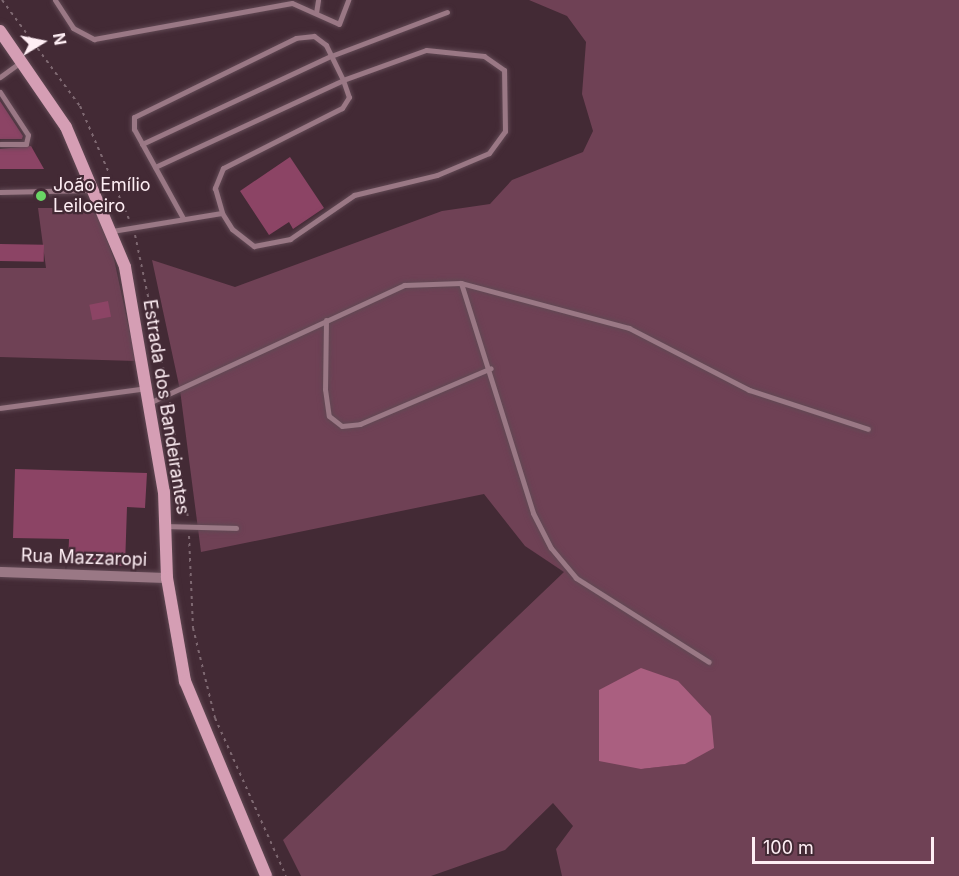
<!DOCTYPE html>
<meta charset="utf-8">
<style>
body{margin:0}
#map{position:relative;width:959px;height:876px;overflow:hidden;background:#432a35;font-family:Inter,sans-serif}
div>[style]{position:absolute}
.green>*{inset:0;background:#6f4155}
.water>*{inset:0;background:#aa5f80}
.building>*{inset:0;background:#8c4465;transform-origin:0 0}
.path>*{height:2px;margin-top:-1px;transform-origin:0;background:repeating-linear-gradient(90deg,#7e6871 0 3px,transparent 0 7.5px)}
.roads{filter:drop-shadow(0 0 2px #614954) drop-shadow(0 0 2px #614954)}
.service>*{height:5px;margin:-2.5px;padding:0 2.5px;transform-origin:2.5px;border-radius:2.5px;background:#9a7885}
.minor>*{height:10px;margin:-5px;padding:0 5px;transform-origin:5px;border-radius:5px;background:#9a7885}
.secondary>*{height:12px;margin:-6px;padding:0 6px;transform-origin:6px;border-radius:6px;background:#d59eb4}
.dots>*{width:16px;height:16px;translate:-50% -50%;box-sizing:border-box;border:3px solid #432a35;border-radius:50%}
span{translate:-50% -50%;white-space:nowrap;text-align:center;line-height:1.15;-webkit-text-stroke:4.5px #432a35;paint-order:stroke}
.poi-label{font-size:18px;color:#feeef4}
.left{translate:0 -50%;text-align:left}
.street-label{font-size:18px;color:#feeef4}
.north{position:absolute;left:12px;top:12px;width:60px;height:60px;-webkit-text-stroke:4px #432a35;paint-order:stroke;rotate:80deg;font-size:16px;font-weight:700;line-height:24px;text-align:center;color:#feeef4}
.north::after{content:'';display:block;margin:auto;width:21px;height:27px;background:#feeef4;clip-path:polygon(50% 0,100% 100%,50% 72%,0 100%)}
.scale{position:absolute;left:752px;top:837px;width:182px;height:27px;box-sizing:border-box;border:3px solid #feeef4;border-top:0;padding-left:8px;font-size:18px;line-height:21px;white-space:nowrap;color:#feeef4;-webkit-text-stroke:4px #432a35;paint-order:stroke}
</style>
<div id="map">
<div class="green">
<div style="clip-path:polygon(evenodd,529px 0,959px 0,959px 876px,562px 876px,556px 849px,573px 826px,553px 803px,505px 850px,431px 876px,301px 876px,283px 840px,564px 572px,525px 546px,484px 494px,201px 552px,180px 390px,152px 260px,235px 287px,442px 211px,490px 204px,512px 180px,583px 152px,593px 131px,582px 94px,586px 42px,567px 16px,529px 0,714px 747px,684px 764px,641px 769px,714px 747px)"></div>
<div style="clip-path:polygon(38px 208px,86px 208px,98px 216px,114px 259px,136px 361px,0 357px,0 268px,46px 268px)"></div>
</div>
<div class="water">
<div style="clip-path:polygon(641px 668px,678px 681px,711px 716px,714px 748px,685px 764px,641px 769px,599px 761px,599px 690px)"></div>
</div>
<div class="building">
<div style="clip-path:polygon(0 101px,23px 136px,22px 139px,0 139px)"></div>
<div style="clip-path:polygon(31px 146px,44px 169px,0 169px,0 149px)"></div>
<div style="clip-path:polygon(290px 157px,324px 208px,293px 229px,289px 222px,269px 235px,240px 191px)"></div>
<div style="left:0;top:244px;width:44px;height:17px;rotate:1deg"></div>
<div style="left:108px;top:301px;width:16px;height:19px;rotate:79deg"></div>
<div style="clip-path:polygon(15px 469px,147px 473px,145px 508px,127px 507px,125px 566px,68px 563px,69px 539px,13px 538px)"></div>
</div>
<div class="path">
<div style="left:2px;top:0;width:132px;rotate:53.7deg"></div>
<div style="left:80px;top:106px;width:123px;rotate:66.6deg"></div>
<div style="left:135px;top:235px;width:153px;rotate:78deg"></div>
<div style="left:170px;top:402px;width:117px;rotate:81.2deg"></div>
<div style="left:189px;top:536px;width:92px;rotate:87.5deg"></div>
<div style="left:193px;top:628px;width:93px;rotate:76.3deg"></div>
<div style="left:215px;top:718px;width:173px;rotate:65.8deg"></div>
</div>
<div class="roads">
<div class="service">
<div style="left:55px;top:0;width:33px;rotate:57deg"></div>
<div style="left:73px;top:28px;width:24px;rotate:28deg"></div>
<div style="left:94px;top:39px;width:201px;rotate:-10.3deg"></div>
<div style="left:292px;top:3px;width:51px;rotate:24.1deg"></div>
<div style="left:339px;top:24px;width:26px;rotate:-69deg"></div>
<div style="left:316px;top:13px;width:13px;rotate:-81deg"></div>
<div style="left:0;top:77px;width:26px;rotate:-36deg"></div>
<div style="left:0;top:92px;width:51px;rotate:56.9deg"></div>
<div style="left:28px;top:135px;width:9px;rotate:103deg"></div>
<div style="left:26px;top:144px;width:26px;rotate:180deg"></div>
<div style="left:142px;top:144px;width:208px;rotate:-25deg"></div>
<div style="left:331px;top:56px;width:124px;rotate:-20.8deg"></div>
<div style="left:155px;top:167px;width:207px;rotate:-24.8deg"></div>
<div style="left:343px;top:80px;width:39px;rotate:-116deg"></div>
<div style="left:326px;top:45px;width:15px;rotate:-143deg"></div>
<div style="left:314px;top:36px;width:18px;rotate:174deg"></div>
<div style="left:296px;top:38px;width:180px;rotate:154deg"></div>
<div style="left:134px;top:117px;width:12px;rotate:90deg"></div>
<div style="left:134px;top:129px;width:102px;rotate:61.2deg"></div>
<div style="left:0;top:192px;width:91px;rotate:-1.3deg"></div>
<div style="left:112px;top:231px;width:111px;rotate:-9.3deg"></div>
<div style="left:222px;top:213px;width:19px;rotate:58deg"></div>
<div style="left:232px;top:229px;width:28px;rotate:38deg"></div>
<div style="left:254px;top:246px;width:37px;rotate:-11deg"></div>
<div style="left:290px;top:239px;width:78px;rotate:-34.5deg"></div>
<div style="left:354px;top:195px;width:85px;rotate:-13.5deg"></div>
<div style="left:437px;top:175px;width:56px;rotate:-22.9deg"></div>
<div style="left:489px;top:153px;width:27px;rotate:-54deg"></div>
<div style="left:505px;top:131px;width:61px;rotate:-90.9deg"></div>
<div style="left:504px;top:70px;width:24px;rotate:-145deg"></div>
<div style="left:484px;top:56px;width:58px;rotate:-174.1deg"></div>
<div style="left:426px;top:50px;width:88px;rotate:160.1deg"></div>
<div style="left:343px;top:80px;width:18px;rotate:71deg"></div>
<div style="left:349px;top:97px;width:13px;rotate:122deg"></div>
<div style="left:342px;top:108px;width:133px;rotate:153.2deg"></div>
<div style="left:223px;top:168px;width:22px;rotate:112deg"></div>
<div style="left:215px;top:188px;width:26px;rotate:74deg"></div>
<div style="left:461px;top:283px;width:241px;rotate:72.6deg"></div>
<div style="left:533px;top:513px;width:39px;rotate:63deg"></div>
<div style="left:551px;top:548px;width:39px;rotate:50deg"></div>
<div style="left:576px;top:578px;width:157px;rotate:32.3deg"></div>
<div style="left:326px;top:320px;width:69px;rotate:90.8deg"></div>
<div style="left:325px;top:389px;width:27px;rotate:82deg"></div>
<div style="left:329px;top:416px;width:16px;rotate:38deg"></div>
<div style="left:342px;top:426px;width:18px;rotate:-6deg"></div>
<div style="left:360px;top:424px;width:142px;rotate:-23.1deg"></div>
<div style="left:151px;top:402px;width:279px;rotate:-24.8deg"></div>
<div style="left:404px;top:285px;width:57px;rotate:-2deg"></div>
<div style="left:461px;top:283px;width:174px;rotate:15deg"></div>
<div style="left:629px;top:328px;width:135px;rotate:27.3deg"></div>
<div style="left:749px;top:390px;width:125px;rotate:18.1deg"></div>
<div style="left:0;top:408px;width:148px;rotate:-7.7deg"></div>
<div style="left:166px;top:526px;width:70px;rotate:1.6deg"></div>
</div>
<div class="minor">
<div style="left:0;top:572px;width:167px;rotate:2.1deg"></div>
</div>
<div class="secondary">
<div style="left:0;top:31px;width:116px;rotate:55.5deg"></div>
<div style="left:66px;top:127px;width:152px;rotate:67.1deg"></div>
<div style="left:125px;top:267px;width:228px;rotate:80.2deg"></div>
<div style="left:164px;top:492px;width:86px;rotate:88deg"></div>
<div style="left:167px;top:578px;width:105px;rotate:80.1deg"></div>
<div style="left:185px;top:681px;width:211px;rotate:67.4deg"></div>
</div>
</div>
<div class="dots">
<div style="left:41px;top:196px;background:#69d464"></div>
</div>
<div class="poi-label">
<span class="left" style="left:53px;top:196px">João Emílio<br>Leiloeiro</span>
</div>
<div class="street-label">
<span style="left:166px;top:407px;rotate:81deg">Estrada dos Bandeirantes</span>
<span style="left:84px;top:558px;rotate:2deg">Rua Mazzaropi</span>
</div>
<div class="north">N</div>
<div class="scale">100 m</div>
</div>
